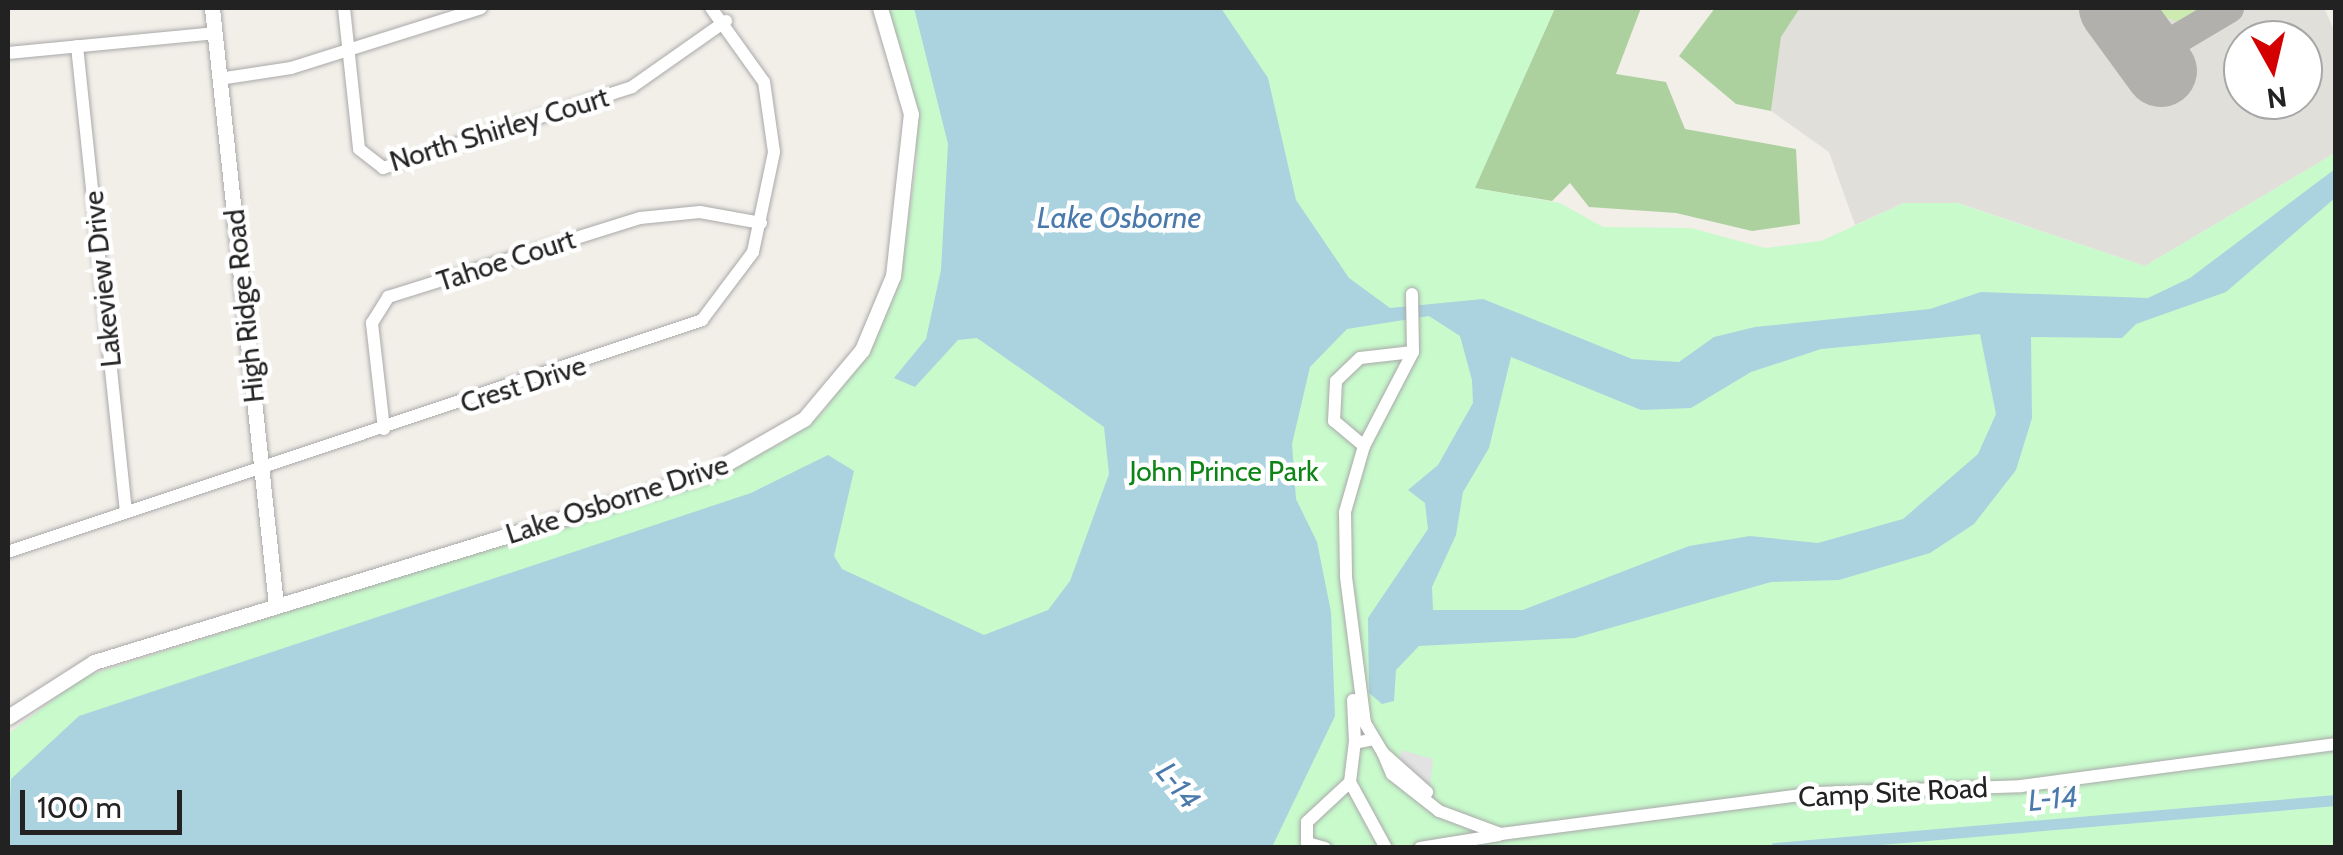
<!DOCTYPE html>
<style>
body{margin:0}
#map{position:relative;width:2343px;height:855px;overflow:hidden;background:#f2efe9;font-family:Cabin,sans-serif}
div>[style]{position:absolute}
.airport>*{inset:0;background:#e1dfda}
.grass>*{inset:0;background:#cdebb0}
.forest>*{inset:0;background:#add19e}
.park>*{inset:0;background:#c8facc}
.parking>*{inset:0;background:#e2e2e2}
.water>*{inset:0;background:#aad3df}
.canal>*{height:11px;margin:-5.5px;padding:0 5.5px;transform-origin:5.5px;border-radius:5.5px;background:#aad3df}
.taxiway>*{height:30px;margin:-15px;padding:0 15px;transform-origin:15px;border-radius:15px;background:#b1b0ac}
.runway>*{height:72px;margin:-36px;padding:0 36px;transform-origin:36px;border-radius:36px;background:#b1b0ac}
.roads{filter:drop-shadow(0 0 2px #a9a9a9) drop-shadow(0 0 2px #a9a9a9)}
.minor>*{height:12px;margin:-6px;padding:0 6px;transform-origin:6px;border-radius:6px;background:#fff}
.tertiary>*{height:15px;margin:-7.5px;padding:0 7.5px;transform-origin:7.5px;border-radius:7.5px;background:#fff}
span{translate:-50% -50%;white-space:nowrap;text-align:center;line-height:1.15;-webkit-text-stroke:9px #fff;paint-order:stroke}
.street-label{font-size:28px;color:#222}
.park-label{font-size:28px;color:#0c8416}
.water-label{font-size:30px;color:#4a7aab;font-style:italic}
.frame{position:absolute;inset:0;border:10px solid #222;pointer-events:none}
.north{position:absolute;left:2223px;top:20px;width:100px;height:100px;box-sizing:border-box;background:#fff;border:2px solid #a7a7a7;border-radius:50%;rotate:172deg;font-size:28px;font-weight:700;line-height:40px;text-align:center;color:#222}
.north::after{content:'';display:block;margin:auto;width:35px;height:45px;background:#d40000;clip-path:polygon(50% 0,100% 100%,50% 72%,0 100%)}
.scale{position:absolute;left:20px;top:790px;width:162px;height:45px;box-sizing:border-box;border:5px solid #222;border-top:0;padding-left:12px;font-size:30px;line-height:35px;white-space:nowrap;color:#222;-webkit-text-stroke:8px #fff;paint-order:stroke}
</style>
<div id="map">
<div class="airport">
<div style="clip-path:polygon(evenodd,1800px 8px,2324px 8px,2335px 32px,2335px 153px,2145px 266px,1958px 203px,1904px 203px,1855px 225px,1829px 152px,1771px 111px,1781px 37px,1800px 8px,2243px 40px,2303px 40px,2303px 100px,2243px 100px,2243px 40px)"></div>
</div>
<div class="grass">
<div style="clip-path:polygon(2144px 8px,2209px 8px,2180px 23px)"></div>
</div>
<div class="forest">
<div style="clip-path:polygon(1555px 8px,1641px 8px,1616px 74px,1666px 82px,1685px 129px,1796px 149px,1800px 224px,1752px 231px,1676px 213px,1589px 207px,1570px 183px,1552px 201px,1474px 188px)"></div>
<div style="clip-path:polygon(1715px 8px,1800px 8px,1781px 37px,1771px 111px,1736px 104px,1679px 56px)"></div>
</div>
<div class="park">
<div style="clip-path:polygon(886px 8px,1555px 8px,1475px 188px,1560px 203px,1603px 227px,1691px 228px,1765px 248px,1821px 241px,1904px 203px,1957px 203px,2145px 266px,2335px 153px,2335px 847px,8px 848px,8px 734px,83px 677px,621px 505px,779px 445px,824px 412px,891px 292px,907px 228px,917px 158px,910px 76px)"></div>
</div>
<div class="parking">
<div style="clip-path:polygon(1401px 750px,1433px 759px,1429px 794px,1399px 768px)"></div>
</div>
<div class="water">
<div style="clip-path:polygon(evenodd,914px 8px,1221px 8px,1268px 78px,1296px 200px,1349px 278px,1390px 308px,1483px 299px,1632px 359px,1679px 362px,1714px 337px,1755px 327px,1930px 309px,1981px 292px,2148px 298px,2190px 278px,2335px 169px,2335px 198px,2226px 292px,2136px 324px,2122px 338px,2031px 337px,2032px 418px,2016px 470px,1974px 524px,1930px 553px,1839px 580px,1771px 582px,1575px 638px,1419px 646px,1396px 670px,1394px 701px,1382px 704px,1369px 693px,1368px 618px,1428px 529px,1425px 503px,1408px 490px,1438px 465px,1473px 403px,1472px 380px,1460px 336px,1429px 316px,1347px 329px,1310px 367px,1292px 444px,1296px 499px,1317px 542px,1331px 612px,1335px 716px,1272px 847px,8px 848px,11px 779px,79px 716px,751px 493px,828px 455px,854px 471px,834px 556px,842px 569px,984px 635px,1048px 610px,1070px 581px,1109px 474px,1104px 427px,977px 338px,958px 340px,915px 387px,894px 378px,926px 339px,941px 270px,948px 144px,914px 8px,1980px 334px,1996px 414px,1978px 454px,1903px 519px,1818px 543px,1750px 536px,1689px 546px,1523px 610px,1433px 610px,1432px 587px,1456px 535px,1463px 492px,1489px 448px,1511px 357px,1641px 410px,1691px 408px,1751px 372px,1821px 349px,1980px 334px)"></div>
</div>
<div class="canal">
<div style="left:1775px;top:848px;width:563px;rotate:-4.89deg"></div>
</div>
<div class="taxiway">
<div style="left:2150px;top:55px;width:92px;rotate:-30.7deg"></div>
</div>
<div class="runway">
<div style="left:2115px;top:8px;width:78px;rotate:53.9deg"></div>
</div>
<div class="roads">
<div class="minor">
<div style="left:344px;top:8px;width:142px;rotate:83.9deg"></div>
<div style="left:359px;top:149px;width:31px;rotate:38deg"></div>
<div style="left:383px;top:168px;width:262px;rotate:-18deg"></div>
<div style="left:632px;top:87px;width:115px;rotate:-35.1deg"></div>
<div style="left:77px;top:46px;width:468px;rotate:84deg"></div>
<div style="left:8px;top:53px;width:207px;rotate:-5.5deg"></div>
<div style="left:219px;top:79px;width:73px;rotate:-8.7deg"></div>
<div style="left:291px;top:68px;width:199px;rotate:-17.5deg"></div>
<div style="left:1412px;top:294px;width:58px;rotate:89deg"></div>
<div style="left:1413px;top:352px;width:106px;rotate:117.5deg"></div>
<div style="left:1364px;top:446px;width:69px;rotate:106.1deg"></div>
<div style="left:1345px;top:512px;width:65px;rotate:89.1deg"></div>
<div style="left:1346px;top:577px;width:147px;rotate:82.6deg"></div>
<div style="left:1365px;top:723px;width:35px;rotate:59deg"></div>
<div style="left:1383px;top:753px;width:59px;rotate:41.6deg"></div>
<div style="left:384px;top:429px;width:107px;rotate:-96.5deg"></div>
<div style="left:372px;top:323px;width:31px;rotate:-58deg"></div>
<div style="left:388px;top:297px;width:264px;rotate:-17.4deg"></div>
<div style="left:640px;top:218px;width:60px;rotate:-5.7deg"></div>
<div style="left:700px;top:212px;width:62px;rotate:10.2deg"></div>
<div style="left:1364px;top:446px;width:39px;rotate:-140deg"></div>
<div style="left:1334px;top:421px;width:40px;rotate:-87.1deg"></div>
<div style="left:1336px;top:381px;width:33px;rotate:-44deg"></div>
<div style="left:1360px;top:358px;width:53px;rotate:-6.5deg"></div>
<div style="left:8px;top:552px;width:732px;rotate:-18.48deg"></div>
<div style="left:702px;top:320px;width:85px;rotate:-53.1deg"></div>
<div style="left:753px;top:252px;width:102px;rotate:-78.1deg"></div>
<div style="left:774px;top:152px;width:71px;rotate:-98.1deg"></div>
<div style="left:764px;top:82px;width:91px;rotate:-125.6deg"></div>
<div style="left:1353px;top:700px;width:43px;rotate:87.3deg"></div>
<div style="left:1383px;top:753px;width:23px;rotate:67deg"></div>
<div style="left:1392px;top:774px;width:60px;rotate:38.2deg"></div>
<div style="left:1439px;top:811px;width:66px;rotate:20.4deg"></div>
<div style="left:1501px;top:834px;width:317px;rotate:-7.4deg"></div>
<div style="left:1815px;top:793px;width:206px;rotate:-1.9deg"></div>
<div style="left:2021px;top:786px;width:318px;rotate:-7.6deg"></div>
<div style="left:1350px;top:782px;width:75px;rotate:61.4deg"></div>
<div style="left:1325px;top:848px;width:19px;rotate:-164deg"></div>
<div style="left:1307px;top:843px;width:21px;rotate:-90deg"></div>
<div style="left:1307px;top:822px;width:59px;rotate:-42.9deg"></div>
<div style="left:1350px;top:782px;width:39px;rotate:-83deg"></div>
<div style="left:1355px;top:743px;width:19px;rotate:-12deg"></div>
<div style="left:1420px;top:848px;width:80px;rotate:-9.3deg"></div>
</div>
<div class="tertiary">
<div style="left:212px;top:8px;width:600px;rotate:83.88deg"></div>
<div style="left:8px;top:717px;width:102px;rotate:-32.6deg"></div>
<div style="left:94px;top:662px;width:642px;rotate:-17.02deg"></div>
<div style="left:708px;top:474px;width:111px;rotate:-29.8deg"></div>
<div style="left:804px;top:419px;width:90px;rotate:-50deg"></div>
<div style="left:862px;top:350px;width:80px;rotate:-67.3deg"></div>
<div style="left:893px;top:276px;width:163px;rotate:-83.7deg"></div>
<div style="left:911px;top:114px;width:110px;rotate:-106.3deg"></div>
</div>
</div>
<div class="street-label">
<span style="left:499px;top:129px;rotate:-17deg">North Shirley Court</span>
<span style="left:506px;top:260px;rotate:-18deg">Tahoe Court</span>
<span style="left:102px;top:279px;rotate:-96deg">Lakeview Drive</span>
<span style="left:244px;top:306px;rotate:-96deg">High Ridge Road</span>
<span style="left:523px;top:384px;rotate:-18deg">Crest Drive</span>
<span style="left:617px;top:499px;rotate:-18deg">Lake Osborne Drive</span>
<span style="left:1893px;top:792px;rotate:-3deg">Camp Site Road</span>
</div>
<div class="park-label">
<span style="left:1224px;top:471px">John Prince Park</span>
</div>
<div class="water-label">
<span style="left:1119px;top:218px">Lake Osborne</span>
<span style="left:1178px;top:786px;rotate:51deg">L-14</span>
<span style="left:2053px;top:799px;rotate:-5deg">L-14</span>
</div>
<div class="frame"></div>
<div class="north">N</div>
<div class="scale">100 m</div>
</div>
